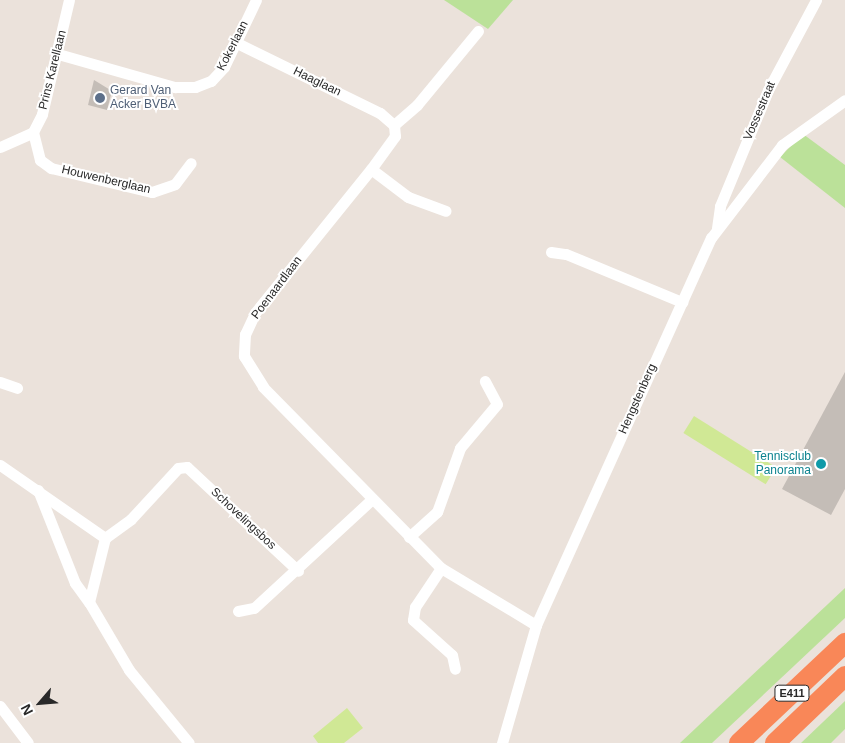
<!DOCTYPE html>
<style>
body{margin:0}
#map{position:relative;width:845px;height:743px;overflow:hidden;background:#ebe2db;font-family:Arial,sans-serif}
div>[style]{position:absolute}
.green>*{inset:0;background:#bbe199}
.pitch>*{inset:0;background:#d0e895;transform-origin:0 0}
.building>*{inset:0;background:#c4bdb7}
.street>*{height:11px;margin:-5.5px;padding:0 5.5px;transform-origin:5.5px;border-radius:5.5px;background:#fff}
.highway>*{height:20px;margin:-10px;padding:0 10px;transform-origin:10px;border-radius:10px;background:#f98758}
.dots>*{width:14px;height:14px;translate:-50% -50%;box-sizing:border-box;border:2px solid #fff;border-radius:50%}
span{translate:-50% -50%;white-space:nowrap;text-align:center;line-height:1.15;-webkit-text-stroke:4px #fff;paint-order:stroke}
.shield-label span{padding:1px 4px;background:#fff;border:1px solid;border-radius:4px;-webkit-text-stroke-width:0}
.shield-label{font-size:11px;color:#292929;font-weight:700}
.street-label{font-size:12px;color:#292929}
.service-label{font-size:12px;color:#4e5e75}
.left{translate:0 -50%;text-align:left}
.culture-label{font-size:12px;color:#0d838f}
.right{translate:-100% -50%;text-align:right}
.north{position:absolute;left:15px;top:678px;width:50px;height:50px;-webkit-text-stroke:4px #fff;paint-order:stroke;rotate:243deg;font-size:14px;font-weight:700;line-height:20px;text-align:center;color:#292929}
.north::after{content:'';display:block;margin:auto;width:18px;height:22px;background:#292929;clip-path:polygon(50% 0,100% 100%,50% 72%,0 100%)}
</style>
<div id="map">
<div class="green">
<div style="clip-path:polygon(444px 0,513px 0,488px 29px)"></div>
<div style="clip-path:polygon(803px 134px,845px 165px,845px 208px,780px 157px)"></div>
<div style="clip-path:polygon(845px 588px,845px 618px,712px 743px,680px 743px)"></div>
<div style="clip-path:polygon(845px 701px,845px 729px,831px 743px,801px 743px)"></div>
</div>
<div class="pitch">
<div style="left:694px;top:416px;width:97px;height:20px;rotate:32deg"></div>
<div style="clip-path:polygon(347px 708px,363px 728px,344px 743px,318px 743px,313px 736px)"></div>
</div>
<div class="building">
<div style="clip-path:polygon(94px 80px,112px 91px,107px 110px,88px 105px)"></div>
<div style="clip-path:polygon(845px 372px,845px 489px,831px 515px,782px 489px)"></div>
</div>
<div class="street">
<div style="left:478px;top:31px;width:96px;rotate:129.5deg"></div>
<div style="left:417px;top:105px;width:30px;rotate:139deg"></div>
<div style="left:394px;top:125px;width:11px;rotate:85deg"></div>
<div style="left:395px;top:136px;width:41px;rotate:126deg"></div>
<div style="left:371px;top:169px;width:185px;rotate:128.9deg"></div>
<div style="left:255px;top:313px;width:23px;rotate:115deg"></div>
<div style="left:245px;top:334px;width:22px;rotate:93deg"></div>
<div style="left:244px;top:356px;width:36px;rotate:58deg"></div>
<div style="left:263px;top:387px;width:254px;rotate:45.5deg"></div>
<div style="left:441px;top:568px;width:111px;rotate:31deg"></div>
<div style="left:237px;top:43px;width:159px;rotate:26.1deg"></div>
<div style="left:380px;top:113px;width:18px;rotate:41deg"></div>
<div style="left:58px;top:54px;width:122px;rotate:15.8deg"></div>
<div style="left:175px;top:87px;width:20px"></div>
<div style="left:195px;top:87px;width:17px;rotate:-21deg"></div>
<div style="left:211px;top:81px;width:19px;rotate:-47deg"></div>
<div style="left:224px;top:67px;width:74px;rotate:-64.5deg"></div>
<div style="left:33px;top:132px;width:29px;rotate:76deg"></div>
<div style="left:40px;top:160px;width:14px;rotate:36deg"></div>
<div style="left:51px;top:168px;width:104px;rotate:13.4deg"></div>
<div style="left:152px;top:192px;width:24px;rotate:-19deg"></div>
<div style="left:175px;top:184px;width:26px;rotate:-53deg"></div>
<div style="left:0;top:147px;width:36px;rotate:-24deg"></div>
<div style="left:33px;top:132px;width:20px;rotate:-63deg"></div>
<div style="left:42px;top:114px;width:117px;rotate:-76.7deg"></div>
<div style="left:371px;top:169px;width:46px;rotate:37.1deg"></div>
<div style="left:408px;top:197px;width:40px;rotate:20.2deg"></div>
<div style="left:717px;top:228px;width:22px;rotate:-82deg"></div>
<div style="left:720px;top:206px;width:126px;rotate:-67.5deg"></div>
<div style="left:768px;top:90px;width:102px;rotate:-61.9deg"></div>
<div style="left:551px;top:252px;width:15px;rotate:8deg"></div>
<div style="left:566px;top:254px;width:126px;rotate:22.5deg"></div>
<div style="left:0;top:382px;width:18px;rotate:19deg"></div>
<div style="left:0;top:465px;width:128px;rotate:34.8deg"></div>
<div style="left:105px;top:538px;width:66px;rotate:104deg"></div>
<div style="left:89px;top:602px;width:79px;rotate:59.5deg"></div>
<div style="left:129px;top:670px;width:94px;rotate:50.6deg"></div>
<div style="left:38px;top:490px;width:100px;rotate:68.3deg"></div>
<div style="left:75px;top:583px;width:24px;rotate:54deg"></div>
<div style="left:409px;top:537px;width:38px;rotate:-42deg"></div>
<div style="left:437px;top:512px;width:68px;rotate:-70.2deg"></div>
<div style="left:460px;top:448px;width:57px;rotate:-49.9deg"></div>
<div style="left:497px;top:404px;width:26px;rotate:-118deg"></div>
<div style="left:105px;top:538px;width:32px;rotate:-36deg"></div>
<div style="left:131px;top:519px;width:69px;rotate:-47.3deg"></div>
<div style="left:178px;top:468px;width:9px;rotate:-6deg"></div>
<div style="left:187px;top:467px;width:152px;rotate:43.1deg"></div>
<div style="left:441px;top:568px;width:47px;rotate:123.7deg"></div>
<div style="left:415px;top:607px;width:13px;rotate:99deg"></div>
<div style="left:413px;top:620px;width:52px;rotate:41.9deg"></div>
<div style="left:452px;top:655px;width:14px;rotate:78deg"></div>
<div style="left:238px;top:611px;width:16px;rotate:-11deg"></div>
<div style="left:254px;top:608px;width:161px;rotate:-42.7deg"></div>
<div style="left:0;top:706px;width:46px;rotate:52.9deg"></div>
<div style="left:502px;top:743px;width:123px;rotate:-73.9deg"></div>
<div style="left:536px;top:625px;width:425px;rotate:-65.7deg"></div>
<div style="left:711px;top:238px;width:117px;rotate:-52.6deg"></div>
<div style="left:782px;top:145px;width:77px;rotate:-35.5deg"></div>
</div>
<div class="highway">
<div style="left:739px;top:743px;width:146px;rotate:-43.3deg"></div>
<div style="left:775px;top:743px;width:97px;rotate:-43.7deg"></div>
</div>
<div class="dots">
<div style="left:100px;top:98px;background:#5c6f8a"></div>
<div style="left:821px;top:464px;background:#0f9aa8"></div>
</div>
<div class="shield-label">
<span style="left:792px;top:693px">E411</span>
</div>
<div class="street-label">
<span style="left:233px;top:46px;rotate:-63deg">Kokerlaan</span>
<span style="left:53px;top:70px;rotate:-76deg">Prins Karellaan</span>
<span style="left:317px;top:82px;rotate:26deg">Haaglaan</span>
<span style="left:760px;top:111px;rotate:-67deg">Vossestraat</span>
<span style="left:106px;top:180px;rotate:13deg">Houwenberglaan</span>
<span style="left:277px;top:288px;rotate:-53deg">Poenaardlaan</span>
<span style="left:638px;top:399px;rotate:-66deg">Hengstenberg</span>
<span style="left:243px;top:519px;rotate:43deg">Schovelingsbos</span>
</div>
<div class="service-label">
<span class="left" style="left:110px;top:98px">Gerard Van<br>Acker BVBA</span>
</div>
<div class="culture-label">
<span class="right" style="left:811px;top:464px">Tennisclub<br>Panorama</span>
</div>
<div class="north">N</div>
</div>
